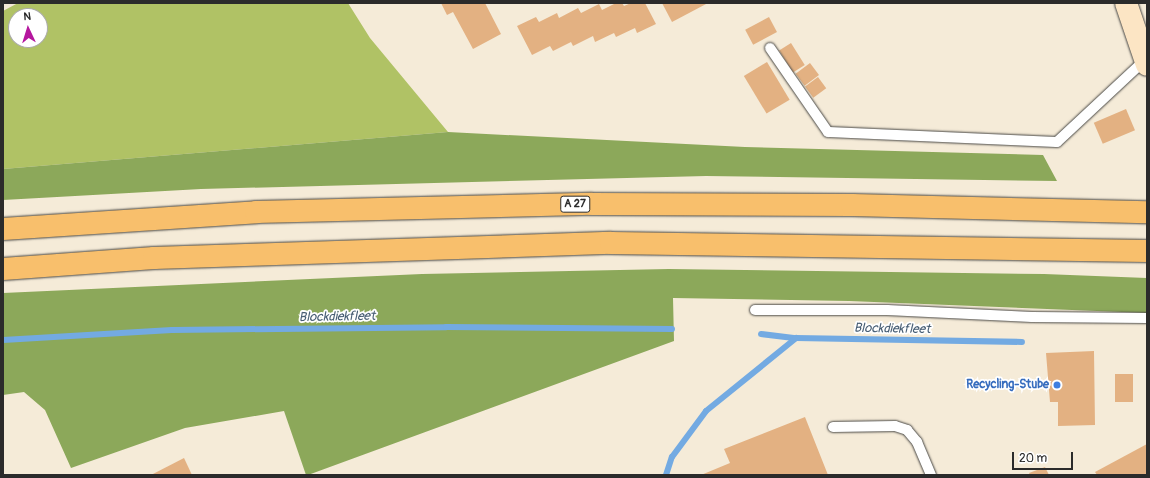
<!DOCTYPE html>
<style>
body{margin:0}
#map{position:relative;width:1150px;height:478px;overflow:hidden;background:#f5ebd8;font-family:Pangolin,sans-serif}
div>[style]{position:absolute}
.green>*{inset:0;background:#b0c265}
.forest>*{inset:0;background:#8ca85a}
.stream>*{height:6px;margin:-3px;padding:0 3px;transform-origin:3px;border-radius:3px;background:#73aae2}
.building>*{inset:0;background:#e3b182;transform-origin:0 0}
.roads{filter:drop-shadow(0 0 1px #494845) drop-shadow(0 0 1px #494845)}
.lane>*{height:10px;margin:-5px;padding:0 5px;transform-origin:5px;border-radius:5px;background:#fff}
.secondary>*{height:22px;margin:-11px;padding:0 11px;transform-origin:11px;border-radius:11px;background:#fce5c4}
.highway>*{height:22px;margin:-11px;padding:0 11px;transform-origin:11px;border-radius:11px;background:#f8bf6c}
.dots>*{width:11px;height:11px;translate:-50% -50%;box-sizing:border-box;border:2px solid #fff;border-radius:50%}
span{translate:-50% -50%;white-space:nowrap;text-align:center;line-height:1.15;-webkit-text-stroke:3.5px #fff;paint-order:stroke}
.shield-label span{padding:1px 3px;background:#fff;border:1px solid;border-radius:3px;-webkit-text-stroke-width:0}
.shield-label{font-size:11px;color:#2b2b2b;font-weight:700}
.shop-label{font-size:12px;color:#366cbe;font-weight:700}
.right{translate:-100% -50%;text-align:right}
.water-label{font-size:13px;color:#485e74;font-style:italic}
.frame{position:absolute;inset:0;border:4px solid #2b2b2b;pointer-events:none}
.north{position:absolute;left:8px;top:8px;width:40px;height:40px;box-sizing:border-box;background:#fff;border:1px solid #aaa;border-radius:50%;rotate:356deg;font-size:11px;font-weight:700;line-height:16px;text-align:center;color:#2b2b2b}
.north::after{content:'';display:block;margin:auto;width:14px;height:18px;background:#b5179e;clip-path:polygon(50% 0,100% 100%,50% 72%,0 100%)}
.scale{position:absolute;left:1012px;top:452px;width:61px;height:18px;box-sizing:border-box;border:2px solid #2b2b2b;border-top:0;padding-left:5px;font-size:12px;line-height:14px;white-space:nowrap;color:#2b2b2b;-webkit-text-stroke:3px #fff;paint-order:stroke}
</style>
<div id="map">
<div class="green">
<div style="clip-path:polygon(evenodd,18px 3px,348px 3px,370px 38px,448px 132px,3px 169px,3px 11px,18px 3px,16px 16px,40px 16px,40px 40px,16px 40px,16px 16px)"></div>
</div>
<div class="forest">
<div style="clip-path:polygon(448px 132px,745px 147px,1043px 155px,1057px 181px,706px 176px,201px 189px,3px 200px,3px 169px)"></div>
<div style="clip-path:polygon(669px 269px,1044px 274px,1147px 278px,1147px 313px,849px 301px,673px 298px,674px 341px,308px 475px,306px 475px,284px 411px,185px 428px,71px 468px,45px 410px,24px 392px,3px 395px,3px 293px,422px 274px)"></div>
</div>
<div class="stream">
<div style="left:761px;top:334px;width:35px;rotate:7deg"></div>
<div style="left:796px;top:338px;width:226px;rotate:1deg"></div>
<div style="left:3px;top:340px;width:169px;rotate:-3.4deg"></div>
<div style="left:172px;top:330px;width:274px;rotate:-0.6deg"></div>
<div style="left:446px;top:327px;width:226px;rotate:0.5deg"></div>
<div style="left:666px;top:475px;width:19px;rotate:-72deg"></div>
<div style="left:672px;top:457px;width:57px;rotate:-53.5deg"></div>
<div style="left:706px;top:411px;width:116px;rotate:-39deg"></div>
</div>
<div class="building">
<div style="clip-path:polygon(441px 3px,485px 3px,501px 34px,473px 49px,453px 12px,447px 15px)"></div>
<div style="clip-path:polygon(616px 3px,622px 3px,624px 6px,631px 3px,645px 3px,656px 24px,637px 33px,635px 28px,616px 37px,614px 33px,595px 42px,593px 36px,573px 46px,571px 42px,553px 51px,550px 46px,532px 55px,517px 26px,536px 17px,539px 22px,557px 13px,559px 18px,578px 8px,581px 13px,599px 4px,602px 10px)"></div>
<div style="clip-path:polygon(662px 3px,708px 3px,672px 22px)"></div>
<div style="left:769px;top:17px;width:17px;height:27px;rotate:62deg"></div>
<div style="left:791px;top:43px;width:26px;height:14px;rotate:58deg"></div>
<div style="left:767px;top:62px;width:44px;height:27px;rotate:59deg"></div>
<div style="left:810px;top:63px;width:15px;height:18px;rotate:53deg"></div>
<div style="left:818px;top:77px;width:14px;height:16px;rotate:54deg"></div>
<div style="left:1126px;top:109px;width:23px;height:35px;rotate:67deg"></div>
<div style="clip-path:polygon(1094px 351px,1095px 425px,1058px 426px,1058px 402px,1050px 402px,1046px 353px)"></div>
<div style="left:1115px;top:374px;width:18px;height:28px"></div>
<div style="clip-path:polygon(805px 417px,828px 475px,701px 475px,730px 463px,724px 449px)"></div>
<div style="clip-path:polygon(1147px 444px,1147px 475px,1097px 475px,1095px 472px)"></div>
<div style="clip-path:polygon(184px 458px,192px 475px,151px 475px)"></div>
<div style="clip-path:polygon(1045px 467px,1049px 475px,1030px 475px,1029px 473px)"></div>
</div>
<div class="roads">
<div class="lane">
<div style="left:770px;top:48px;width:102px;rotate:55.4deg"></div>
<div style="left:828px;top:132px;width:229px;rotate:2.5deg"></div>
<div style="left:1057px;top:142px;width:120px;rotate:-43deg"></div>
<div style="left:755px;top:310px;width:132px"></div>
<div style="left:887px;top:310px;width:145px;rotate:2.8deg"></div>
<div style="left:1032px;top:317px;width:115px;rotate:0.5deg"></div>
<div style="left:833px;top:427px;width:62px;rotate:-0.9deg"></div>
<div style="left:895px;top:426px;width:13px;rotate:18deg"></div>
<div style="left:907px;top:430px;width:16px;rotate:50deg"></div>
<div style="left:917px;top:442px;width:36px;rotate:67deg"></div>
</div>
<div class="secondary">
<div style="left:1126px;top:3px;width:65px;rotate:71.3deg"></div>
</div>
<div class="highway">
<div style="left:3px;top:229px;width:254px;rotate:-3.8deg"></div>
<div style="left:256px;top:212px;width:336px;rotate:-1.4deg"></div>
<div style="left:592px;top:204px;width:260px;rotate:0.2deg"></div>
<div style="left:852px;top:205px;width:295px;rotate:1.4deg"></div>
<div style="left:3px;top:269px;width:151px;rotate:-4.2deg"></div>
<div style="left:154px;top:258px;width:457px;rotate:-1.9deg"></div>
<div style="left:611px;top:243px;width:536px;rotate:0.86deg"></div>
</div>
</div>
<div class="dots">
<div style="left:1057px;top:385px;background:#3f7fe0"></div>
</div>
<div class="shield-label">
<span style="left:575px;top:204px">A 27</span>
</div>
<div class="shop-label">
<span class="right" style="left:1049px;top:385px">Recycling-Stube</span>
</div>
<div class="water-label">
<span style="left:337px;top:317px;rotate:-1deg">Blockdiekfleet</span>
<span style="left:892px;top:329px;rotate:1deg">Blockdiekfleet</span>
</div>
<div class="frame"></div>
<div class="north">N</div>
<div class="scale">20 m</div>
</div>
